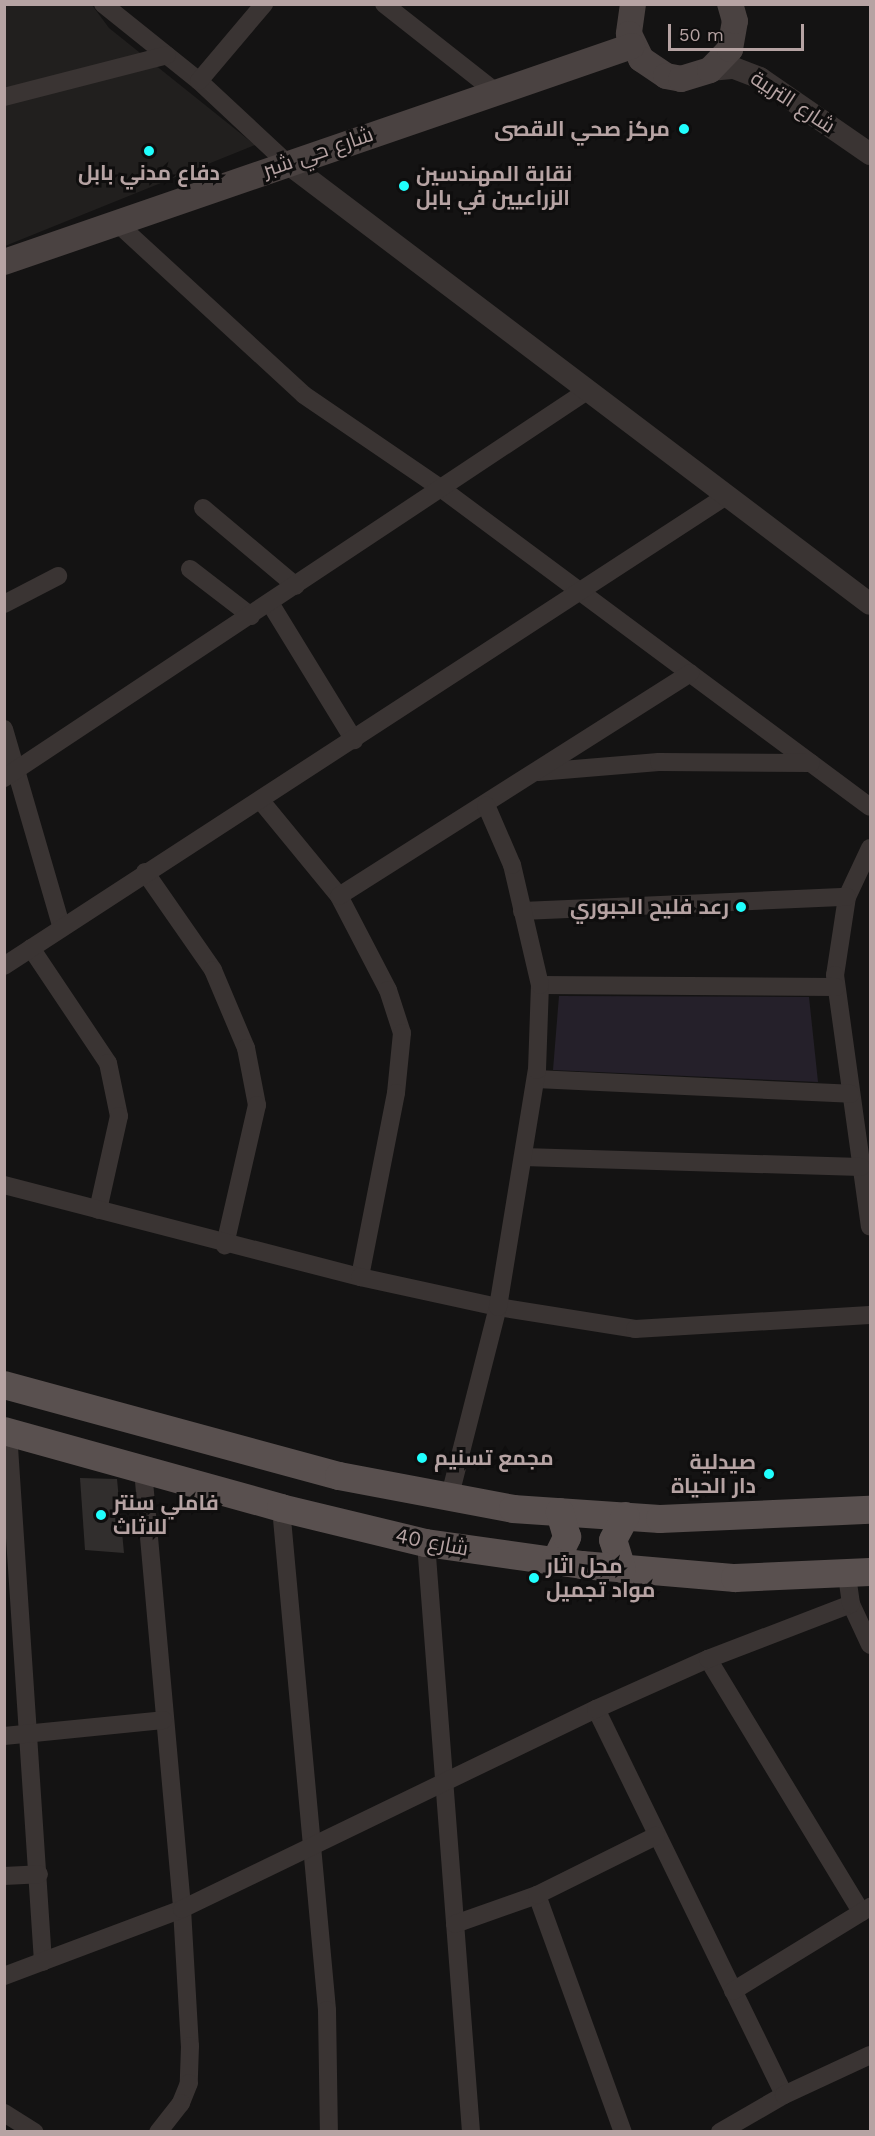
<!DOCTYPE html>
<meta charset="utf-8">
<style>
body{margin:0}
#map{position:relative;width:875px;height:2136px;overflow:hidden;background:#141313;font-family:"Work Sans",Cairo,sans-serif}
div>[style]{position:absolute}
.built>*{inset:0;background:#211f1e}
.green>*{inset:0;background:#25202a}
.building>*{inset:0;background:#312e2d}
.minor>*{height:18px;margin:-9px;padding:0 9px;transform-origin:9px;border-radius:9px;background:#3a3433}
.tertiary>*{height:22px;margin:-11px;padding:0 11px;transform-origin:11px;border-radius:11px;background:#3a3433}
.secondary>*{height:26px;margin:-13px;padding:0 13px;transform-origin:13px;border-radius:13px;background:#4a4241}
.primary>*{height:28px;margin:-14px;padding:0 14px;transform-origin:14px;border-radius:14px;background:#59504f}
.dots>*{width:16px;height:16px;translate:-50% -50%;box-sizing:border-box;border:3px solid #0f0e0e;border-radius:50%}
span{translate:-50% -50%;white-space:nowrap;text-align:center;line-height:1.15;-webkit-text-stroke:6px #0f0e0e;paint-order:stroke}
.street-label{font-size:21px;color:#b6a3a3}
.poi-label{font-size:21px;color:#b6a3a3;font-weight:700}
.right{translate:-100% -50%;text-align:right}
.left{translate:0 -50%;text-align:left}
.frame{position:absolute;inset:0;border:6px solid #b6a3a3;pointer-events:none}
.scale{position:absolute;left:668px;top:24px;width:136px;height:27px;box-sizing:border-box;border:3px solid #b6a3a3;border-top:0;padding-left:8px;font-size:18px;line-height:21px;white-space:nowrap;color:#b6a3a3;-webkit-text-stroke:4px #0f0e0e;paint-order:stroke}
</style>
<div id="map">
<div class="built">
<div style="clip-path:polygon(5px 5px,92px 5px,109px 28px,255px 145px,5px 246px)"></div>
</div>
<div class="green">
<div style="clip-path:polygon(559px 996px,809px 997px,818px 1082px,553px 1070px)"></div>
</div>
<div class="building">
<div style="clip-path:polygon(80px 1478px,117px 1479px,124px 1553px,85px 1550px)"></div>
</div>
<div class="minor">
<div style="left:103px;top:4px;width:123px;rotate:38.7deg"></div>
<div style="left:199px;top:81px;width:119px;rotate:43deg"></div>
<div style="left:384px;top:4px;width:142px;rotate:38.2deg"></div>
<div style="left:199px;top:81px;width:101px;rotate:-49.8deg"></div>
<div style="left:4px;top:97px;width:168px;rotate:-14.4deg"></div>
<div style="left:116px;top:222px;width:255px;rotate:42.6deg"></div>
<div style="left:304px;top:395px;width:167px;rotate:34.3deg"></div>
<div style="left:442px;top:489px;width:533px;rotate:36.61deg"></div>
<div style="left:203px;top:508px;width:121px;rotate:40deg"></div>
<div style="left:190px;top:569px;width:77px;rotate:37.6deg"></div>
<div style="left:270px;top:603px;width:161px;rotate:58.5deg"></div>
<div style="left:4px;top:604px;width:61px;rotate:-27.4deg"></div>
<div style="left:4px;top:729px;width:207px;rotate:73.8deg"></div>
<div style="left:538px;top:772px;width:121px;rotate:-4.7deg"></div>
<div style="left:659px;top:762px;width:152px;rotate:0.4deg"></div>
<div style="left:4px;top:778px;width:700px;rotate:-33.58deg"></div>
<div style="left:261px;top:801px;width:123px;rotate:50.6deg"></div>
<div style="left:339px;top:896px;width:106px;rotate:62.5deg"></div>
<div style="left:388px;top:990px;width:45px;rotate:72deg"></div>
<div style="left:402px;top:1033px;width:60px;rotate:95.7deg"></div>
<div style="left:396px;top:1093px;width:187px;rotate:101.1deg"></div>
<div style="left:870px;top:848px;width:54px;rotate:115.1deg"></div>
<div style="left:847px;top:897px;width:79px;rotate:98.7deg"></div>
<div style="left:835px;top:975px;width:254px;rotate:82.1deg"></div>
<div style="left:145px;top:872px;width:119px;rotate:55.2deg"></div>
<div style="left:213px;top:970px;width:85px;rotate:67.1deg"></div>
<div style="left:246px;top:1048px;width:58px;rotate:79.1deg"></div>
<div style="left:257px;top:1105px;width:144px;rotate:102.9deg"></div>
<div style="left:339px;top:896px;width:416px;rotate:-32.4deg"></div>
<div style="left:522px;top:911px;width:325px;rotate:-2.5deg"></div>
<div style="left:31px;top:948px;width:138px;rotate:56.2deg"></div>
<div style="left:108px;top:1063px;width:54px;rotate:78.3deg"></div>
<div style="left:119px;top:1116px;width:96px;rotate:102.6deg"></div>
<div style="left:4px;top:966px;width:862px;rotate:-33.06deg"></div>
<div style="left:540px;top:985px;width:296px;rotate:0.4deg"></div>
<div style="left:536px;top:1079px;width:315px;rotate:2.7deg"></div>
<div style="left:523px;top:1157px;width:338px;rotate:1.7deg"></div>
<div style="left:4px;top:1185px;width:368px;rotate:14.5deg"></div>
<div style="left:360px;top:1277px;width:141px;rotate:12.3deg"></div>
<div style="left:498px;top:1307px;width:139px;rotate:9.1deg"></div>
<div style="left:635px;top:1329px;width:235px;rotate:-3.4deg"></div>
<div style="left:8px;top:1432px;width:531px;rotate:86.22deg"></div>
<div style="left:143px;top:1470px;width:441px;rotate:84.9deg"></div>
<div style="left:182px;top:1909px;width:137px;rotate:86.7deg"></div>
<div style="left:190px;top:2046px;width:37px;rotate:92deg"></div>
<div style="left:189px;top:2083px;width:22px;rotate:112deg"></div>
<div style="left:181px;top:2103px;width:37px;rotate:128deg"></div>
<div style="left:449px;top:1499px;width:198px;rotate:-75.7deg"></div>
<div style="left:498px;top:1307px;width:240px;rotate:-80.7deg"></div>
<div style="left:537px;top:1070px;width:85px;rotate:-88deg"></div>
<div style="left:540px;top:985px;width:123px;rotate:-103.1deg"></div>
<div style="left:512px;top:865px;width:65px;rotate:-113.4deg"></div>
<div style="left:281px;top:1508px;width:504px;rotate:84.76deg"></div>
<div style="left:327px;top:2010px;width:122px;rotate:89.1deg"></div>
<div style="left:426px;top:1543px;width:591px;rotate:85.63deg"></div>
<div style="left:851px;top:1604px;width:45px;rotate:65.1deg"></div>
<div style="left:708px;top:1659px;width:296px;rotate:58.8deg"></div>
<div style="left:596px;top:1709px;width:429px;rotate:64deg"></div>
<div style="left:4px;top:1736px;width:160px;rotate:-5.7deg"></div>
<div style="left:4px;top:1876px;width:35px;rotate:-3deg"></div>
<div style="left:537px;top:1895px;width:252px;rotate:70.1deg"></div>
<div style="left:455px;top:1924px;width:87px;rotate:-19.5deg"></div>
<div style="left:537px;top:1895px;width:133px;rotate:-26.4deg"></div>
<div style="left:4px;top:1976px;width:190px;rotate:-20.6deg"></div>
<div style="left:182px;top:1909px;width:460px;rotate:-25.8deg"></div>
<div style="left:596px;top:1709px;width:123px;rotate:-24.1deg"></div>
<div style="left:708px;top:1659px;width:153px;rotate:-21deg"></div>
<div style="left:851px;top:1604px;width:29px;rotate:-98deg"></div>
<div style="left:733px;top:1991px;width:161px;rotate:-31.5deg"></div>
<div style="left:4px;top:2113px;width:36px;rotate:32deg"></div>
<div style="left:720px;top:2132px;width:74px;rotate:-30deg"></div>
<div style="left:784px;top:2095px;width:95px;rotate:-24.9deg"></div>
</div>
<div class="tertiary">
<div style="left:710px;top:70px;width:24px;rotate:-5deg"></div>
<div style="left:734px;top:68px;width:28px;rotate:21deg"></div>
<div style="left:760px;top:78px;width:134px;rotate:34.6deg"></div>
<div style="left:286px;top:162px;width:732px;rotate:37.12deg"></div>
</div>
<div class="secondary">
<div style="left:633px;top:4px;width:30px;rotate:98deg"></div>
<div style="left:629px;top:34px;width:28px;rotate:64deg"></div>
<div style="left:641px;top:59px;width:30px;rotate:34deg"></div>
<div style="left:666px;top:76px;width:15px;rotate:11deg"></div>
<div style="left:681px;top:79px;width:30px;rotate:-17deg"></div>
<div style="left:710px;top:70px;width:29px;rotate:-46deg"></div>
<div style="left:730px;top:49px;width:28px;rotate:-80deg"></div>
<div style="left:735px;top:21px;width:18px;rotate:-106deg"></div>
<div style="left:4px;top:262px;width:664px;rotate:-18.98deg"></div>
</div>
<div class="primary">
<div style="left:4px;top:1385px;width:347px;rotate:15.2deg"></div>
<div style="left:339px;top:1476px;width:177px;rotate:10.7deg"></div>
<div style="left:513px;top:1509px;width:147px;rotate:3.9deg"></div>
<div style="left:660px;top:1519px;width:210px;rotate:-2.5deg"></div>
<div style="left:4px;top:1431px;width:288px;rotate:15.5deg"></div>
<div style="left:281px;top:1508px;width:149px;rotate:13.6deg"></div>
<div style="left:426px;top:1543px;width:158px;rotate:8deg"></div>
<div style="left:582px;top:1565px;width:154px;rotate:4.9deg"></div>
<div style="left:735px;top:1578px;width:135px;rotate:-2.5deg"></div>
<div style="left:555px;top:1562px;width:28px;rotate:-64deg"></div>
<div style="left:567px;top:1537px;width:26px;rotate:-106deg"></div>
<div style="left:622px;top:1569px;width:30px;rotate:-107deg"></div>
<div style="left:613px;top:1540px;width:27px;rotate:-62deg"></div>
</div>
<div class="dots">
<div style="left:684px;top:129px;background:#20fffe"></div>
<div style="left:149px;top:151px;background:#20fffe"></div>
<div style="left:404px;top:186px;background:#20fffe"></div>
<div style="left:741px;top:907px;background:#20fffe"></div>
<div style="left:422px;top:1458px;background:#20fffe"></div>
<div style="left:769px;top:1474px;background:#20fffe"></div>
<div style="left:101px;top:1515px;background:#20fffe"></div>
<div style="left:534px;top:1578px;background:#20fffe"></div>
</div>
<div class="street-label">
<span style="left:793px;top:102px;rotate:33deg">شارع التربية</span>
<span style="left:318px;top:152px;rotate:-19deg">شارع حي شبر</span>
<span style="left:432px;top:1542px;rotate:11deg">شارع 40</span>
</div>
<div class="poi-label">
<span class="right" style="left:670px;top:129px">مركز صحي الاقصى</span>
<span style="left:149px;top:173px">دفاع مدني بابل</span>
<span class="left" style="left:416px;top:186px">نقابة المهندسين<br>الزراعيين في بابل</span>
<span class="right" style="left:729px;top:907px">رعد فليح الجبوري</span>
<span class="left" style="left:434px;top:1458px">مجمع تسنيم</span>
<span class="right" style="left:756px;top:1474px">صيدلية<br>دار الحياة</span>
<span class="left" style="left:113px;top:1515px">فاملي سنتر<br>للاثاث</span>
<span class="left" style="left:546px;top:1578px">محل اثار<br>مواد تجميل</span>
</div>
<div class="frame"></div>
<div class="scale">50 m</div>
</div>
